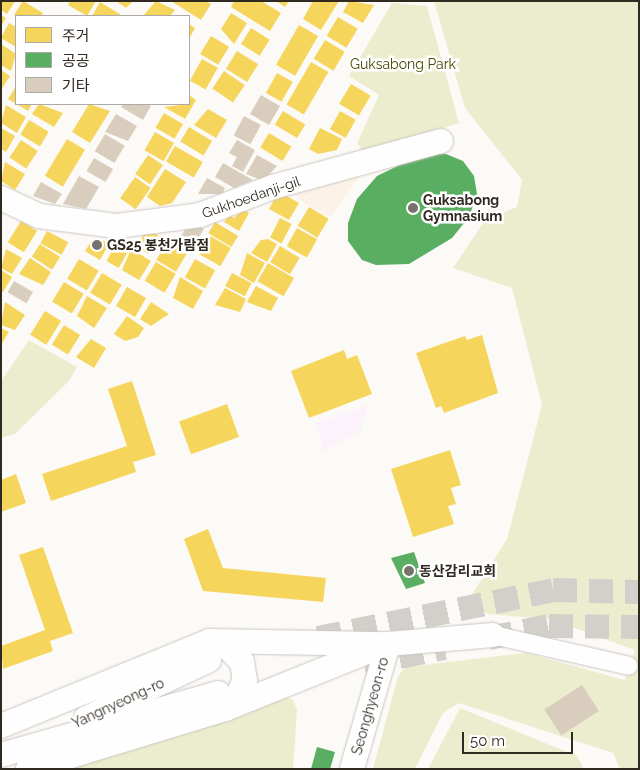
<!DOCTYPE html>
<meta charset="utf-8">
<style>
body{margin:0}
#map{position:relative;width:640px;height:770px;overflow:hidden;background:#fcfaf7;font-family:Raleway,"Noto Sans KR",sans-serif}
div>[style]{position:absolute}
.commercial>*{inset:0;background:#fbf2fb}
.built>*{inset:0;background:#fcf2e8}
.green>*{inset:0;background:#ebedce}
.homes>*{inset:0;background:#f6d55c;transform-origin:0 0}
.public>*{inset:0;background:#5aae61}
.building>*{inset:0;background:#d9cdbd;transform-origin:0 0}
.secondary-tunnel>*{height:24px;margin-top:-12px;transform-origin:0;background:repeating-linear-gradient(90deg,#d3d0cc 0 24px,transparent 0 36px)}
.roads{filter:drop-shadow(0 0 1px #cac6c1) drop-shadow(0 0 1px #cac6c1)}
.street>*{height:18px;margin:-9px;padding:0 9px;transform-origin:9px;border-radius:9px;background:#fffefe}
.secondary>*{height:24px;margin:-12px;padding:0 12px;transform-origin:12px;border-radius:12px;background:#fffefe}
.dots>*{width:14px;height:14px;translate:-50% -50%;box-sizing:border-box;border:2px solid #fff;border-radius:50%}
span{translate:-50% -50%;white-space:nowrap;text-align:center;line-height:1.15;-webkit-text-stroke:5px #fff;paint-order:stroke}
.park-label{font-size:14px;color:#454800}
.street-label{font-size:14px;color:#302920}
.poi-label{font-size:14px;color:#302920;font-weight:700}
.left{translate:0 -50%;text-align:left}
.frame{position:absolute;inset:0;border:2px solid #302920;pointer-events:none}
.legend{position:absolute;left:15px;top:15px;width:175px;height:90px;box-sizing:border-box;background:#fff;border:1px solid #aca9a6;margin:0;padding:6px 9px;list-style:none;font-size:15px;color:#302920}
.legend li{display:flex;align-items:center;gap:10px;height:25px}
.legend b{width:25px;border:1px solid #aca9a6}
.scale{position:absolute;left:462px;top:732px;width:111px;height:22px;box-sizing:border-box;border:2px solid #302920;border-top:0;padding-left:6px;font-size:15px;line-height:18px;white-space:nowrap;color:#302920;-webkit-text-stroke:4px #fff;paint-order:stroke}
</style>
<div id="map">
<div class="commercial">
<div style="clip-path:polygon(368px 405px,360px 432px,324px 451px,315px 423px)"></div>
</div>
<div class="built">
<div style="clip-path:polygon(355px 173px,361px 175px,331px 217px,297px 199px,296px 191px)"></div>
</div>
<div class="green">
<div style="clip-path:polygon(434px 1px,639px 1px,639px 769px,620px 769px,613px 753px,459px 703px,443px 713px,415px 769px,373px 769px,398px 676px,406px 667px,526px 653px,625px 680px,635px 650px,550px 619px,487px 614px,474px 606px,471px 596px,507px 539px,542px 405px,512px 288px,453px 268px,486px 219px,517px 207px,522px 180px,465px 108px)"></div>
<div style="clip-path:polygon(392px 3px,427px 6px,459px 123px,364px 152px,357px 143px,379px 95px,349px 76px)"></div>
<div style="clip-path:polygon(29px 340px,77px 367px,69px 381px,15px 434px,1px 438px,1px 381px)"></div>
<div style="clip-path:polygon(283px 696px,293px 700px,297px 710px,293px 769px,67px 769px)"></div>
<div style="clip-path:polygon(460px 708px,577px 756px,584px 769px,428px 769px)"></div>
</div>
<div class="homes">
<div style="clip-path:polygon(1px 1px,15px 1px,7px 14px,1px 10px)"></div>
<div style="clip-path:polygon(23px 1px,43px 13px,41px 16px,14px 15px)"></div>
<div style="clip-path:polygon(70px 1px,96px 1px,87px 16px,68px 5px)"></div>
<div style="clip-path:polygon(116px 1px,133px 1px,126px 8px)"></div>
<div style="clip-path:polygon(156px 1px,175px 10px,170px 16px,143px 16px)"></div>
<div style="clip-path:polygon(171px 1px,206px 1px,211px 4px,201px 20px)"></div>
<div style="clip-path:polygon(234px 1px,261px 1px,281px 13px,270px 31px,231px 7px)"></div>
<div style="clip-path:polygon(276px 1px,289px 1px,285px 7px)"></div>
<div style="clip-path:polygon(313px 1px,339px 1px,321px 30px,303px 19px)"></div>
<div style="clip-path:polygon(349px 1px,374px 5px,363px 23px,343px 12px)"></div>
<div style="clip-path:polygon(100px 2px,123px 16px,92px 16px)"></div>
<div style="clip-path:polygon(231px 13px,247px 23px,234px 44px,221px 29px)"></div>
<div style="clip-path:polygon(1px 15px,6px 18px,1px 26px)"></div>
<div style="left:338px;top:17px;width:23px;height:22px;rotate:31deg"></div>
<div style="clip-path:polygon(9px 23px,16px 27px,16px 47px,1px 38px)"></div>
<div style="clip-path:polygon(189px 24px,195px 28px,189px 39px)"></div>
<div style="left:299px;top:25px;width:22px;height:46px;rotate:30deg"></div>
<div style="left:251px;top:28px;width:22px;height:19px;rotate:32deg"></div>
<div style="left:211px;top:36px;width:21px;height:21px;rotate:31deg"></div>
<div style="left:325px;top:40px;width:23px;height:22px;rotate:31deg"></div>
<div style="clip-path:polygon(1px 44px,16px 54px,11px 71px,1px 65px)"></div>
<div style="left:237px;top:51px;width:25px;height:21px;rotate:32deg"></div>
<div style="left:202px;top:59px;width:18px;height:25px;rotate:29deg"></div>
<div style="left:311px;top:62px;width:20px;height:49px;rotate:30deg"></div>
<div style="clip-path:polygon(1px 70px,10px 76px,1px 90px)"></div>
<div style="left:224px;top:71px;width:25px;height:21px;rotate:34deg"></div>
<div style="left:277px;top:73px;width:18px;height:23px;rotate:29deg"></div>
<div style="left:351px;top:84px;width:23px;height:23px;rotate:31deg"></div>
<div style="clip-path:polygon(16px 86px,16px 104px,32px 104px,28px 111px,8px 99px)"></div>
<div style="clip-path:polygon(189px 95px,196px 100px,185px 119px,164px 107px,189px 104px)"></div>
<div style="clip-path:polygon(39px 104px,63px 113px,54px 127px,32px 114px)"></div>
<div style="clip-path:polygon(89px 104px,110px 111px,90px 143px,72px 132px)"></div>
<div style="clip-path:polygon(6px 105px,26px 117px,17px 133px,1px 123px)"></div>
<div style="clip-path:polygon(208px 109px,227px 120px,216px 138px,194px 125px)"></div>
<div style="left:283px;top:111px;width:26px;height:16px;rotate:31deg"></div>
<div style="left:340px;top:111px;width:18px;height:21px;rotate:29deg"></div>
<div style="left:164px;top:113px;width:22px;height:17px;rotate:30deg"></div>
<div style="left:29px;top:120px;width:23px;height:17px;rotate:31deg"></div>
<div style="left:189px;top:127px;width:27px;height:17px;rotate:31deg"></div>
<div style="clip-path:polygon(1px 128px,15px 136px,6px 152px,1px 149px)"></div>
<div style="clip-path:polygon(320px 128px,342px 139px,337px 150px,318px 154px,309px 149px)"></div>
<div style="left:155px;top:132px;width:22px;height:21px;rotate:30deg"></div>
<div style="left:269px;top:133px;width:26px;height:17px;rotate:31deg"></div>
<div style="left:67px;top:139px;width:21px;height:43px;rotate:31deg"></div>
<div style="left:21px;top:140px;width:20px;height:21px;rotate:33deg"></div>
<div style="left:175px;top:146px;width:32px;height:18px;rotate:30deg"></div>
<div style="left:148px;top:155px;width:18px;height:23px;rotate:34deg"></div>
<div style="clip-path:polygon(5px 162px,25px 174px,15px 190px,1px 181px)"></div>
<div style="clip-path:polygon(165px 169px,186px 182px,172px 203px,160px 206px,147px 197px)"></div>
<div style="left:135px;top:177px;width:19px;height:26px;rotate:35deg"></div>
<div style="clip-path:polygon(285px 195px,299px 203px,289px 220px,269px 209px,274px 200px)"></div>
<div style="left:309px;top:207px;width:23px;height:22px;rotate:31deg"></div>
<div style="clip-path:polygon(243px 209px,249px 213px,239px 231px,224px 222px,229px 215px,234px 218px)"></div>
<div style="left:280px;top:218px;width:13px;height:22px;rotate:27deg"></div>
<div style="left:21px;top:221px;width:19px;height:25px;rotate:32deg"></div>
<div style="left:215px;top:222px;width:27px;height:13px;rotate:31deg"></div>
<div style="left:297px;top:228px;width:23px;height:21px;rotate:29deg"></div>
<div style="left:47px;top:231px;width:24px;height:14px;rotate:28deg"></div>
<div style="clip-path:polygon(153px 232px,159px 236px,148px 254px,136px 246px,145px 233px)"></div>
<div style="left:210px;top:236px;width:24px;height:21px;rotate:30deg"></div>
<div style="clip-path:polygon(93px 239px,110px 242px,100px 260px,85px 251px)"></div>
<div style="clip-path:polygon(268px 239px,277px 244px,267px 262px,251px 253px,261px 240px)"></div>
<div style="left:118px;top:241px;width:14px;height:23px;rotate:30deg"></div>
<div style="left:167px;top:242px;width:23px;height:21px;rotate:31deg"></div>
<div style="left:40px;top:244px;width:24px;height:15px;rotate:33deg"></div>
<div style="left:280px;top:246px;width:23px;height:19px;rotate:31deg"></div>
<div style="clip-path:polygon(6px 249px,22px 258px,12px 274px,1px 268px)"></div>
<div style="clip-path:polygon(131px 249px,151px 261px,139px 280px,122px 270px)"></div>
<div style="clip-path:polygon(247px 253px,265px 263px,254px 283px,240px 275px)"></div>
<div style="clip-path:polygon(30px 258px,51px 272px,43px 285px,19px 274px)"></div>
<div style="left:79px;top:259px;width:23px;height:23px;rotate:31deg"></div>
<div style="left:195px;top:259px;width:23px;height:21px;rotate:29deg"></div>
<div style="left:156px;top:262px;width:23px;height:22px;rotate:31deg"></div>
<div style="left:268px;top:263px;width:30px;height:21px;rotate:30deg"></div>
<div style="clip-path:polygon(1px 270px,12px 277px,3px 292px,1px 291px)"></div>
<div style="left:102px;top:273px;width:23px;height:23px;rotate:31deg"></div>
<div style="left:232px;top:273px;width:22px;height:15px;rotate:27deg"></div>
<div style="clip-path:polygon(180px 277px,203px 291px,193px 309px,173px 298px)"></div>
<div style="left:64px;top:282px;width:23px;height:23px;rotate:31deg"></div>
<div style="clip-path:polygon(256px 286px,278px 298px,271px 311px,247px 302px)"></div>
<div style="left:127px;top:287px;width:22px;height:22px;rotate:30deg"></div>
<div style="clip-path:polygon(225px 288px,246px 299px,240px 312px,215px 305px)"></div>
<div style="clip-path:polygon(87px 296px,107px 308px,94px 328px,77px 316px)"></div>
<div style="clip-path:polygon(5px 302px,25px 315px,15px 330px,1px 325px)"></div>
<div style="clip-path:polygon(151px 302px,169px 314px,151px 326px,140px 319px)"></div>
<div style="left:45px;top:311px;width:19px;height:28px;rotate:32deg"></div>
<div style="clip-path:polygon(127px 316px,144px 328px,138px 337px,125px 341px,114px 334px)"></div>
<div style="left:64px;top:325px;width:19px;height:23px;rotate:32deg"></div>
<div style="clip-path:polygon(1px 328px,9px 332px,1px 345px)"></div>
<div style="clip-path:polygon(482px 335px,498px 393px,444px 413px,441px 406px,436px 408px,416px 353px,465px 336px,467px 340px)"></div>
<div style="clip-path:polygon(91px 339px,106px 348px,94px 368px,76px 357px)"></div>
<div style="clip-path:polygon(344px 350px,347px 359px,357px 355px,372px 394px,309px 418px,291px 371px)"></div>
<div style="clip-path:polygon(132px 381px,156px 455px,133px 462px,136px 472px,51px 501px,42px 474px,127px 446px,108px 389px)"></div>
<div style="left:227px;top:404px;width:35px;height:51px;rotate:70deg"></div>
<div style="clip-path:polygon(450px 450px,461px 485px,451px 488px,456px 504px,448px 506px,454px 524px,413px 537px,391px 469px)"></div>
<div style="clip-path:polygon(16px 474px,26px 503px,1px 512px,1px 480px)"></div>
<div style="clip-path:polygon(208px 529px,223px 568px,326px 578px,323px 602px,203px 591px,184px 539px)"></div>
<div style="clip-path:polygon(43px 547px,73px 633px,50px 641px,53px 651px,3px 669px,1px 646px,45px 630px,19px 555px)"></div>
</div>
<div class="public">
<div style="clip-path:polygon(424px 153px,446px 154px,463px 161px,474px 176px,477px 194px,469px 217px,452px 238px,409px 264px,376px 265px,362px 260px,348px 241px,348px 223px,357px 199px,377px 176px)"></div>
<div style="clip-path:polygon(414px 552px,425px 583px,406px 589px,391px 558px)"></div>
<div style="clip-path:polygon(317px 747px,335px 752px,330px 769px,311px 769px)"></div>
</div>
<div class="building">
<div style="left:261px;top:95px;width:22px;height:22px;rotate:30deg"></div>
<div style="clip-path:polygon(123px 104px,147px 104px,151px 106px,143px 120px,121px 107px)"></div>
<div style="clip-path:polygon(116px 114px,137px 126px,128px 141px,105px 132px)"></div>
<div style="left:244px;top:116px;width:19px;height:22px;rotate:28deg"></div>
<div style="left:105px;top:134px;width:23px;height:20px;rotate:31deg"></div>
<div style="clip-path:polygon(237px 140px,255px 150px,243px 172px,232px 166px,237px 157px,229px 153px)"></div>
<div style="clip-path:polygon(257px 155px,277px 166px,263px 181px,246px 174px)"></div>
<div style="left:94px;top:158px;width:22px;height:15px;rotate:30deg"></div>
<div style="clip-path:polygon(223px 163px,253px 180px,234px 188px,215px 177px)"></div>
<div style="clip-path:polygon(79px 176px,99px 187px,86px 209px,63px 204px)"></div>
<div style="clip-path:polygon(207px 178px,225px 188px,222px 194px,198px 194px)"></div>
<div style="clip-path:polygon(41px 182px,62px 194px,55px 204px,33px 196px)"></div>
<div style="clip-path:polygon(196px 225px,204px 229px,190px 251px,177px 242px,186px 228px)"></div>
<div style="left:14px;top:281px;width:22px;height:13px;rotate:30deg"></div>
<div style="left:582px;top:685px;width:31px;height:45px;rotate:57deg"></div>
</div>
<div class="secondary-tunnel">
<div style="left:318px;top:638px;width:240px;rotate:-11.5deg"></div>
<div style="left:553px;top:590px;width:86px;rotate:1.3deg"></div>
<div style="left:489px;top:638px;width:61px;rotate:-11.3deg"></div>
<div style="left:549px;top:626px;width:90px;rotate:0.6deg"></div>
<div style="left:364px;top:664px;width:82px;rotate:-11.3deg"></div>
</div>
<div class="roads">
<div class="street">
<div style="left:493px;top:635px;width:139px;rotate:12.8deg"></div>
</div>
<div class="secondary">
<div style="left:1px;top:198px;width:42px;rotate:25.3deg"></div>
<div style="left:39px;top:216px;width:79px;rotate:7.3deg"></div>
<div style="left:117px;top:226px;width:84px;rotate:-7.5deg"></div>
<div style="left:200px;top:215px;width:78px;rotate:-21deg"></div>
<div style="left:273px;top:187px;width:174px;rotate:-15.3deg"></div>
<div style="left:210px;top:641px;width:14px;rotate:12deg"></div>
<div style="left:224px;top:644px;width:25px;rotate:45deg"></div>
<div style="left:242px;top:662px;width:18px;rotate:81deg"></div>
<div style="left:245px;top:680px;width:25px;rotate:116deg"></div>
<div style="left:86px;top:718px;width:136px;rotate:-25.2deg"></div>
<div style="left:1px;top:726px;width:225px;rotate:-22.2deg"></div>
<div style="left:209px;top:641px;width:179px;rotate:1deg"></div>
<div style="left:388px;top:644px;width:105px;rotate:-4.9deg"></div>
<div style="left:1px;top:755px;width:226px;rotate:-15.9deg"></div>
<div style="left:28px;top:769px;width:206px;rotate:-16.9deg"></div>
<div style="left:225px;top:709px;width:164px;rotate:-21.9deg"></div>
<div style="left:352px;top:769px;width:130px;rotate:-73.9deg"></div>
</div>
</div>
<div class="dots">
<div style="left:413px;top:208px;background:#77726b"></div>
<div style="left:97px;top:245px;background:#77726b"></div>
<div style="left:409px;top:571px;background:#77726b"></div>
</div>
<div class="park-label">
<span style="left:403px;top:64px">Guksabong Park</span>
</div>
<div class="street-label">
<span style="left:251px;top:197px;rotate:-19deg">Gukhoedanji-gil</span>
<span style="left:118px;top:703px;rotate:-25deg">Yangnyeong-ro</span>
<span style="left:370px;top:706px;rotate:-74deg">Seonghyeon-ro</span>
</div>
<div class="poi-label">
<span class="left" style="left:423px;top:208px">Guksabong<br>Gymnasium</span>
<span class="left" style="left:107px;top:245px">GS25 봉천가람점</span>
<span class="left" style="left:419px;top:571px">동산감리교회</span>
</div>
<div class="frame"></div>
<ul class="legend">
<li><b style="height:14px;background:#f6d55c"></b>주거</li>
<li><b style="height:14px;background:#5aae61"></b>공공</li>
<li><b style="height:14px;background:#d9cdbd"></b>기타</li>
</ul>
<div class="scale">50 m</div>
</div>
